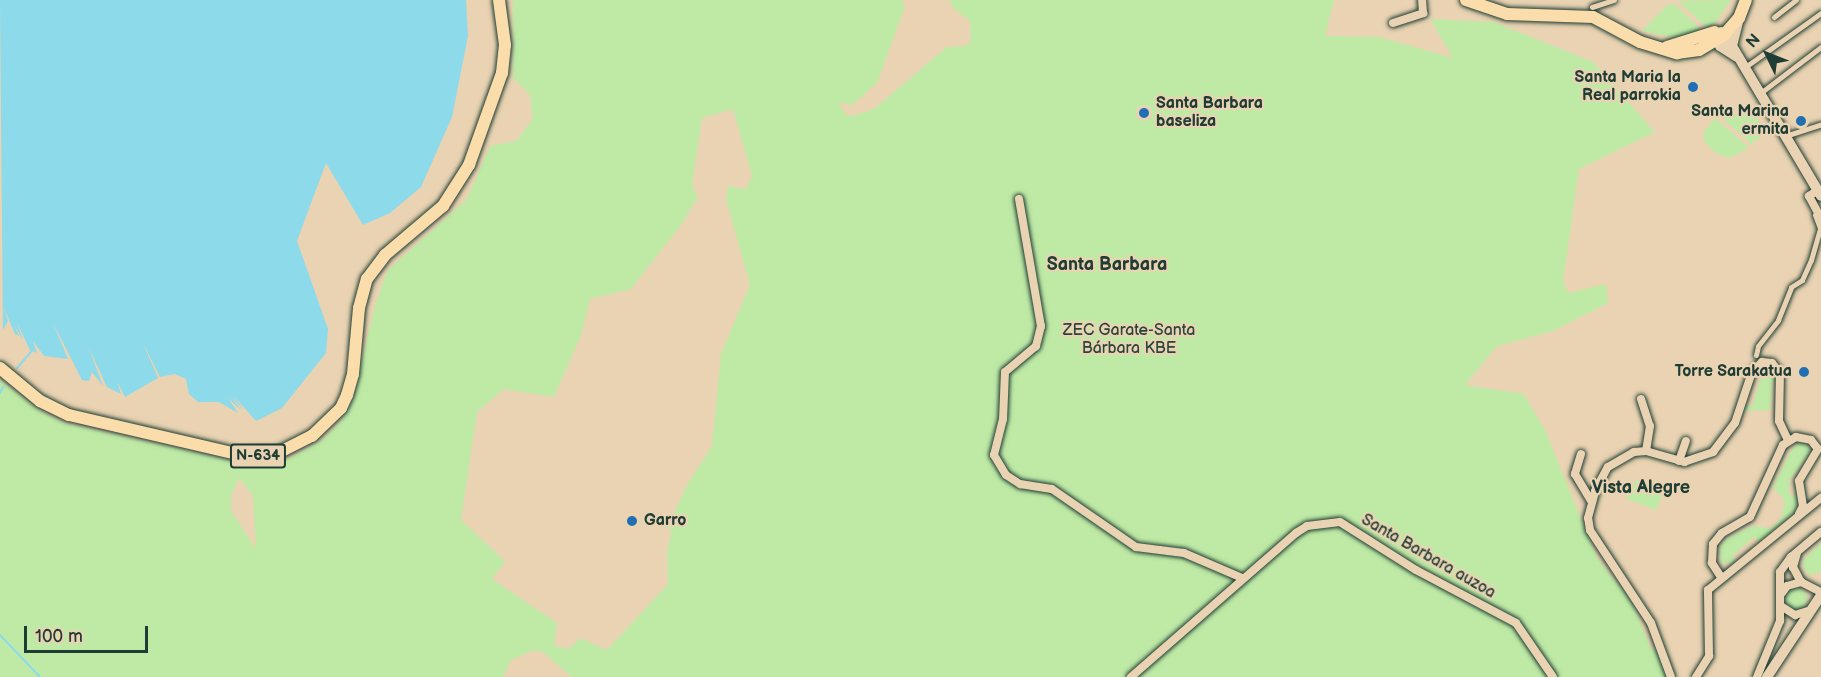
<!DOCTYPE html>
<meta charset="utf-8">
<style>
body{margin:0}
#map{position:relative;width:1821px;height:677px;overflow:hidden;background:#e9d3b2;font-family:"Balsamiq Sans",sans-serif}
div>[style]{position:absolute}
.green>*{inset:0;background:#bfeaa6}
.round{border-radius:50%}
.water>*{inset:0;background:#8cdaea}
.stream>*{height:2px;margin:-1px;padding:0 1px;transform-origin:1px;border-radius:1px;background:#8cdaea}
.roads{filter:drop-shadow(0 0 2px #1f3d34) drop-shadow(0 0 2px #1f3d34)}
.pedestrian>*{height:5px;margin:-2.5px;padding:0 2.5px;transform-origin:2.5px;border-radius:2.5px;background:#e9d3b2}
.minor>*{height:8px;margin:-4px;padding:0 4px;transform-origin:4px;border-radius:4px;background:#e9d3b2}
.secondary>*{height:10px;margin:-5px;padding:0 5px;transform-origin:5px;border-radius:5px;background:#e9d3b2}
.trunk>*{height:12px;margin:-6px;padding:0 6px;transform-origin:6px;border-radius:6px;background:#faddab}
.dots>*{width:16px;height:16px;translate:-50% -50%;box-sizing:border-box;border:3px solid #e9d3b2;border-radius:50%}
span{translate:-50% -50%;white-space:nowrap;text-align:center;line-height:1.15;-webkit-text-stroke:4.5px #e9d3b2;paint-order:stroke}
.shield-label span{padding:2px 4px;background:#e9d3b2;border:2px solid;border-radius:4px;-webkit-text-stroke-width:0}
.shield-label{font-size:15px;color:#1f3d34;font-weight:700}
.poi-label{font-size:16px;color:#1f3d34;font-weight:700}
.right{translate:-100% -50%;text-align:right}
.left{translate:0 -50%;text-align:left}
.park-label{font-size:16px;color:#27463a}
.street-label{font-size:16px;color:#1f3d34}
.neighbourhood-label{font-size:18px;color:#1f3d34;font-weight:700}
.north{position:absolute;left:1737px;top:24px;width:60px;height:60px;-webkit-text-stroke:4px #e9d3b2;paint-order:stroke;rotate:313deg;font-size:16px;font-weight:700;line-height:24px;text-align:center;color:#1f3d34}
.north::after{content:'';display:block;margin:auto;width:21px;height:27px;background:#1f3d34;clip-path:polygon(50% 0,100% 100%,50% 72%,0 100%)}
.scale{position:absolute;left:24px;top:626px;width:124px;height:27px;box-sizing:border-box;border:3px solid #1f3d34;border-top:0;padding-left:8px;font-size:18px;line-height:21px;white-space:nowrap;color:#1f3d34;-webkit-text-stroke:4px #e9d3b2;paint-order:stroke}
</style>
<div id="map">
<div class="green">
<div style="clip-path:polygon(evenodd,513px 0,903px 0,904px 9px,877px 83px,852px 105px,838px 102px,846px 115px,852px 116px,874px 109px,947px 47px,966px 46px,971px 40px,970px 21px,951px 6px,951px 0,1334px 0,1325px 36px,1379px 37px,1453px 58px,1430px 19px,1494px 22px,1593px 62px,1655px 132px,1579px 169px,1563px 281px,1568px 293px,1606px 284px,1608px 303px,1553px 331px,1497px 346px,1465px 385px,1524px 394px,1545px 430px,1597px 558px,1633px 603px,1651px 649px,1658px 649px,1667px 677px,572px 677px,543px 652px,533px 650px,511px 660px,503px 677px,0 677px,0 380px,42px 412px,64px 423px,248px 464px,286px 460px,322px 440px,340px 422px,353px 400px,374px 309px,387px 271px,467px 199px,490px 146px,516px 141px,533px 119px,530px 95px,513px 78px,513px 0,733px 109px,752px 176px,746px 189px,728px 186px,726px 199px,750px 285px,721px 354px,712px 446px,687px 485px,667px 529px,672px 530px,667px 551px,668px 584px,607px 650px,580px 638px,569px 649px,554px 646px,557px 623px,492px 579px,505px 561px,461px 520px,477px 412px,504px 389px,554px 397px,581px 335px,590px 299px,631px 289px,680px 226px,698px 197px,692px 185px,702px 118px,733px 109px,513px 0,239px 478px,253px 496px,256px 549px,231px 511px,231px 495px,239px 478px)"></div>
<div style="clip-path:polygon(1731px 0,1716px 22px,1707px 28px,1678px 1px)"></div>
<div style="clip-path:polygon(1674px 4px,1703px 31px,1676px 38px,1642px 31px,1667px 5px)"></div>
<div style="clip-path:polygon(1727px 113px,1755px 115px,1766px 133px,1751px 144px,1720px 116px)"></div>
<div style="clip-path:polygon(1715px 118px,1749px 148px,1729px 158px,1714px 152px,1704px 141px,1704px 132px)"></div>
<div style="clip-path:polygon(1763px 366px,1772px 368px,1777px 374px,1778px 381px,1772px 382px,1770px 410px,1744px 411px,1746px 405px,1752px 407px,1761px 378px,1755px 376px)"></div>
<div style="clip-path:polygon(1800px 443px,1806px 444px,1811px 452px,1789px 480px,1789px 492px,1791px 496px,1796px 494px,1798px 509px,1759px 542px,1754px 537px,1732px 556px,1736px 561px,1732px 565px,1728px 561px,1722px 566px,1719px 549px,1726px 539px,1752px 526px,1771px 528px,1782px 517px,1784px 500px,1773px 487px,1792px 449px)"></div>
<div style="clip-path:polygon(1637px 480px,1665px 488px,1656px 510px,1627px 499px,1626px 491px)"></div>
<div style="clip-path:polygon(1821px 543px,1821px 571px,1810px 575px,1804px 570px,1803px 560px)"></div>
<div class="round" style="left:1785px;top:588px;width:22px;height:22px"></div>
</div>
<div class="water">
<div style="clip-path:polygon(0 0,466px 0,468px 36px,452px 117px,421px 187px,390px 213px,363px 225px,326px 163px,297px 241px,328px 329px,326px 353px,282px 408px,256px 421px,232px 394px,244px 410px,231px 397px,242px 411px,228px 398px,238px 413px,219px 402px,198px 402px,189px 394px,186px 379px,175px 374px,160px 377px,142px 341px,158px 378px,125px 397px,117px 381px,121px 394px,107px 387px,88px 346px,103px 386px,92px 372px,89px 381px,82px 380px,53px 323px,68px 359px,44px 356px,33px 341px,37px 353px,30px 350px,17px 323px,23px 340px,14px 325px,19px 336px,15px 334px,3px 306px,8px 321px,3px 330px)"></div>
</div>
<div class="stream">
<div style="left:17px;top:368px;width:23px;rotate:-49deg"></div>
<div style="left:0;top:393px;width:7px;rotate:-63deg"></div>
<div style="left:0;top:635px;width:58px;rotate:46.4deg"></div>
</div>
<div class="roads">
<div class="pedestrian">
<div style="left:1592px;top:7px;width:23px;rotate:-18deg"></div>
<div style="left:1774px;top:17px;width:28px;rotate:-38deg"></div>
<div style="left:1748px;top:65px;width:90px;rotate:-35.5deg"></div>
<div style="left:1763px;top:91px;width:73px;rotate:-37.2deg"></div>
<div style="left:1785px;top:136px;width:38px;rotate:-18deg"></div>
<div style="left:1756px;top:355px;width:9px;rotate:-77deg"></div>
<div style="left:1758px;top:346px;width:33px;rotate:-52deg"></div>
<div style="left:1778px;top:320px;width:35px;rotate:-68deg"></div>
<div style="left:1791px;top:287px;width:13px;rotate:-32deg"></div>
<div style="left:1802px;top:280px;width:22px;rotate:-66deg"></div>
<div style="left:1811px;top:260px;width:33px;rotate:-74deg"></div>
<div style="left:1820px;top:228px;width:14px;rotate:-111deg"></div>
</div>
<div class="minor">
<div style="left:1393px;top:23px;width:32px;rotate:-18deg"></div>
<div style="left:1423px;top:13px;width:13px;rotate:-94deg"></div>
<div style="left:1818px;top:190px;width:11px;rotate:146deg"></div>
<div style="left:1809px;top:196px;width:26px;rotate:62deg"></div>
<div style="left:1019px;top:199px;width:129px;rotate:80.2deg"></div>
<div style="left:1041px;top:326px;width:21px;rotate:104deg"></div>
<div style="left:1036px;top:346px;width:40px;rotate:140deg"></div>
<div style="left:1005px;top:372px;width:47px;rotate:92.4deg"></div>
<div style="left:1003px;top:419px;width:37px;rotate:104deg"></div>
<div style="left:994px;top:455px;width:23px;rotate:59deg"></div>
<div style="left:1006px;top:475px;width:17px;rotate:33deg"></div>
<div style="left:1020px;top:484px;width:32px;rotate:9deg"></div>
<div style="left:1052px;top:489px;width:102px;rotate:34.6deg"></div>
<div style="left:1136px;top:547px;width:48px;rotate:7.1deg"></div>
<div style="left:1184px;top:553px;width:63px;rotate:23.3deg"></div>
<div style="left:1641px;top:399px;width:28px;rotate:72deg"></div>
<div style="left:1650px;top:426px;width:25px;rotate:99deg"></div>
<div style="left:1581px;top:454px;width:21px;rotate:107deg"></div>
<div style="left:1575px;top:474px;width:31px;rotate:59deg"></div>
<div style="left:1679px;top:461px;width:21px;rotate:-71deg"></div>
<div style="left:1797px;top:553px;width:15px;rotate:106deg"></div>
<div style="left:1793px;top:567px;width:17px;rotate:62deg"></div>
<div style="left:1721px;top:577px;width:17px;rotate:-123deg"></div>
<div style="left:1712px;top:563px;width:19px;rotate:-87deg"></div>
<div style="left:1713px;top:544px;width:14px;rotate:-51deg"></div>
<div style="left:1722px;top:533px;width:32px;rotate:-30deg"></div>
<div style="left:1750px;top:517px;width:79px;rotate:-65.4deg"></div>
<div style="left:1783px;top:445px;width:15px;rotate:-32deg"></div>
<div style="left:1796px;top:437px;width:15px;rotate:11deg"></div>
<div style="left:1811px;top:440px;width:11px;rotate:52deg"></div>
<div style="left:1818px;top:449px;width:37px;rotate:121deg"></div>
<div style="left:1799px;top:481px;width:25px;rotate:81deg"></div>
<div style="left:1803px;top:506px;width:9px;rotate:117deg"></div>
<div style="left:1781px;top:594px;width:10px;rotate:-53deg"></div>
<div style="left:1787px;top:586px;width:15px;rotate:-16deg"></div>
<div style="left:1801px;top:582px;width:22px;rotate:27deg"></div>
<div style="left:1781px;top:606px;width:17px;rotate:33deg"></div>
<div style="left:1795px;top:615px;width:14px;rotate:-17deg"></div>
<div style="left:1131px;top:677px;width:219px;rotate:-41.1deg"></div>
<div style="left:1296px;top:533px;width:13px;rotate:-32deg"></div>
<div style="left:1307px;top:526px;width:33px;rotate:-7deg"></div>
<div style="left:1340px;top:522px;width:90px;rotate:32.3deg"></div>
<div style="left:1416px;top:570px;width:113px;rotate:27.9deg"></div>
<div style="left:1516px;top:623px;width:65px;rotate:55.6deg"></div>
<div style="left:1671px;top:677px;width:58px;rotate:-110.3deg"></div>
<div style="left:1651px;top:623px;width:111px;rotate:-123.3deg"></div>
<div style="left:1590px;top:530px;width:12px;rotate:-99deg"></div>
<div style="left:1588px;top:518px;width:28px;rotate:-75deg"></div>
<div style="left:1595px;top:491px;width:27px;rotate:-62deg"></div>
<div style="left:1608px;top:467px;width:30px;rotate:-30deg"></div>
<div style="left:1634px;top:452px;width:12px;rotate:-5deg"></div>
<div style="left:1646px;top:451px;width:40px;rotate:16deg"></div>
<div style="left:1684px;top:462px;width:31px;rotate:-19deg"></div>
<div style="left:1713px;top:452px;width:36px;rotate:-53deg"></div>
<div style="left:1735px;top:423px;width:54px;rotate:-71.6deg"></div>
<div style="left:1752px;top:372px;width:14px;rotate:-45deg"></div>
<div style="left:1762px;top:362px;width:10px;rotate:6deg"></div>
<div style="left:1772px;top:363px;width:13px;rotate:51deg"></div>
<div style="left:1780px;top:373px;width:48px;rotate:91.2deg"></div>
<div style="left:1779px;top:421px;width:21px;rotate:65deg"></div>
<div style="left:1696px;top:677px;width:25px;rotate:-58deg"></div>
<div style="left:1709px;top:656px;width:66px;rotate:-90.9deg"></div>
<div style="left:1708px;top:590px;width:146px;rotate:-39.2deg"></div>
<div style="left:1757px;top:677px;width:61px;rotate:-67.7deg"></div>
<div style="left:1780px;top:621px;width:49px;rotate:-90deg"></div>
<div style="left:1780px;top:572px;width:19px;rotate:-54deg"></div>
<div style="left:1791px;top:557px;width:39px;rotate:-40deg"></div>
</div>
<div class="secondary">
<div style="left:1721px;top:32px;width:14px;rotate:94deg"></div>
<div style="left:1720px;top:46px;width:20px;rotate:33deg"></div>
<div style="left:1716px;top:35px;width:8px;rotate:14deg"></div>
<div style="left:1724px;top:37px;width:12px;rotate:48deg"></div>
<div style="left:1732px;top:46px;width:174px;rotate:59.3deg"></div>
<div style="left:1732px;top:46px;width:29px;rotate:-76deg"></div>
<div style="left:1767px;top:677px;width:98px;rotate:-56.6deg"></div>
</div>
<div class="trunk">
<div style="left:1466px;top:0;width:43px;rotate:18.9deg"></div>
<div style="left:1507px;top:14px;width:86px;rotate:2deg"></div>
<div style="left:1593px;top:17px;width:53px;rotate:28deg"></div>
<div style="left:1640px;top:42px;width:39px;rotate:17deg"></div>
<div style="left:1677px;top:53px;width:22px;rotate:-8deg"></div>
<div style="left:1699px;top:50px;width:29px;rotate:-31deg"></div>
<div style="left:1724px;top:35px;width:23px;rotate:-49deg"></div>
<div style="left:1739px;top:18px;width:19px;rotate:-69deg"></div>
<div style="left:1667px;top:47px;width:50px;rotate:-17.4deg"></div>
<div style="left:0;top:368px;width:52px;rotate:39.5deg"></div>
<div style="left:40px;top:401px;width:32px;rotate:26deg"></div>
<div style="left:69px;top:415px;width:171px;rotate:13.1deg"></div>
<div style="left:236px;top:454px;width:42px;rotate:-1.4deg"></div>
<div style="left:278px;top:453px;width:38px;rotate:-27deg"></div>
<div style="left:312px;top:436px;width:40px;rotate:-44deg"></div>
<div style="left:341px;top:408px;width:14px;rotate:-65deg"></div>
<div style="left:347px;top:395px;width:22px;rotate:-74deg"></div>
<div style="left:353px;top:374px;width:66px;rotate:-84.8deg"></div>
<div style="left:359px;top:308px;width:30px;rotate:-75deg"></div>
<div style="left:367px;top:279px;width:30px;rotate:-53deg"></div>
<div style="left:385px;top:255px;width:76px;rotate:-40.2deg"></div>
<div style="left:443px;top:206px;width:49px;rotate:-57.6deg"></div>
<div style="left:469px;top:165px;width:98px;rotate:-70.3deg"></div>
<div style="left:502px;top:73px;width:28px;rotate:-84deg"></div>
<div style="left:505px;top:45px;width:45px;rotate:-97.6deg"></div>
</div>
</div>
<div class="dots">
<div style="left:1693px;top:87px;background:#1f6fb2"></div>
<div style="left:1144px;top:113px;background:#1f6fb2"></div>
<div style="left:1801px;top:121px;background:#1f6fb2"></div>
<div style="left:1804px;top:372px;background:#1f6fb2"></div>
<div style="left:632px;top:521px;background:#1f6fb2"></div>
</div>
<div class="shield-label">
<span style="left:258px;top:456px">N-634</span>
</div>
<div class="poi-label">
<span class="right" style="left:1681px;top:87px">Santa Maria la<br>Real parrokia</span>
<span class="left" style="left:1156px;top:113px">Santa Barbara<br>baseliza</span>
<span class="right" style="left:1789px;top:121px">Santa Marina<br>ermita</span>
<span class="right" style="left:1792px;top:372px">Torre Sarakatua</span>
<span class="left" style="left:644px;top:521px">Garro</span>
</div>
<div class="park-label">
<span style="left:1129px;top:340px">ZEC Garate-Santa<br>Bárbara KBE</span>
</div>
<div class="street-label">
<span style="left:1428px;top:557px;rotate:30deg">Santa Barbara auzoa</span>
</div>
<div class="neighbourhood-label">
<span style="left:1107px;top:265px">Santa Barbara</span>
<span style="left:1641px;top:488px">Vista Alegre</span>
</div>
<div class="north">N</div>
<div class="scale">100 m</div>
</div>
